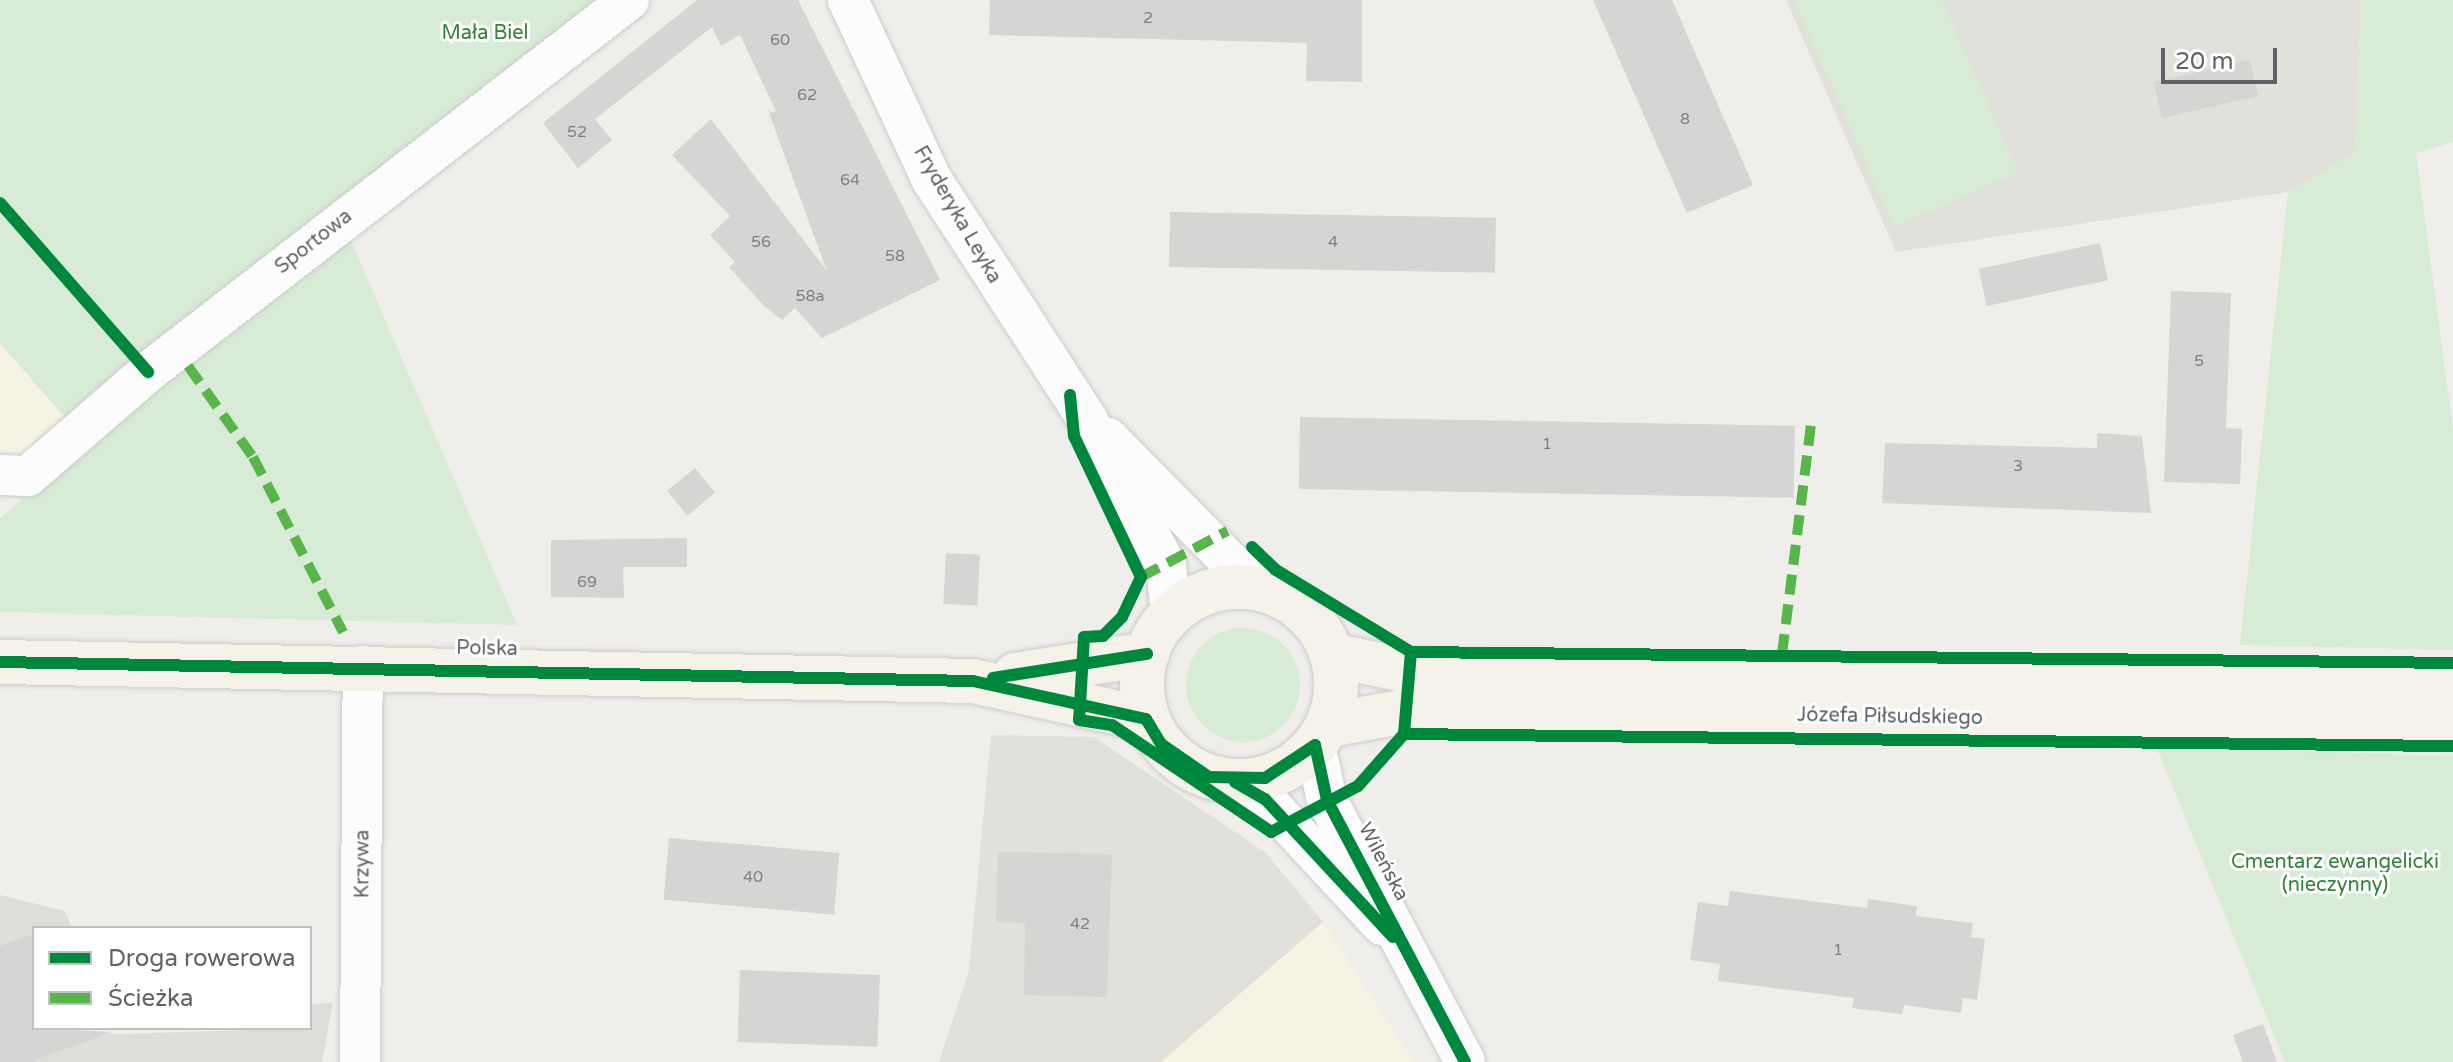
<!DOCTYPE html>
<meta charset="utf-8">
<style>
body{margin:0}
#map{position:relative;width:2453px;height:1062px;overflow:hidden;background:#efeeea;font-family:"Varela Round",sans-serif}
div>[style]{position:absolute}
.commercial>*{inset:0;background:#f7f3e4}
.industrial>*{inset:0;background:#dfddda}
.education>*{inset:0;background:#e2e0da}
.green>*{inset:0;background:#d8ebd6}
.round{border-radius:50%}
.building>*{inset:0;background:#d6d5d3;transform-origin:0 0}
.roads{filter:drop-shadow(0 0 2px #cbcccc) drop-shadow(0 0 2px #cbcccc)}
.minor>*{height:40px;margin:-20px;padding:0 20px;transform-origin:20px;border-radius:20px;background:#fdfcfc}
.major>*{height:44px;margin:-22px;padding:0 22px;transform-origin:22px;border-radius:22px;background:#f4f2e9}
.major>.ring{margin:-22px;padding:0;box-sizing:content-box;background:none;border:44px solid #f4f2e9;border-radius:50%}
.quiet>*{height:10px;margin-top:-5px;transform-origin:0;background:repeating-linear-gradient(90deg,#58b549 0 20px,transparent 0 30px)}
.cycleway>*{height:12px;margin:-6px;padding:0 6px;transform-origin:6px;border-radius:6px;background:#00873e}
span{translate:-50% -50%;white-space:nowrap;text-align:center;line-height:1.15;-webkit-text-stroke:6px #fff;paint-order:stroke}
.number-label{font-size:16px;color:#7e8184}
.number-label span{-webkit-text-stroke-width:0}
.park-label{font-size:20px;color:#348238}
.street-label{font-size:20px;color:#5f6368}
.legend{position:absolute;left:32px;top:926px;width:280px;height:104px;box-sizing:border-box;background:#fff;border:2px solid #bfc1c3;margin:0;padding:10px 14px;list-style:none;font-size:24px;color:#5f6368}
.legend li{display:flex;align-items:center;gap:16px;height:40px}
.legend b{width:40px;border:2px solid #bfc1c3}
.scale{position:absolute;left:2161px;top:48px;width:116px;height:36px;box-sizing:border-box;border:4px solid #5f6368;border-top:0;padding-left:10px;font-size:24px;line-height:28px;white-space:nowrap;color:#5f6368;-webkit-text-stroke:6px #fff;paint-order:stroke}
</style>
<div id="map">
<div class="commercial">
<div style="clip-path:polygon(0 343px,68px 421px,0 488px)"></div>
<div style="clip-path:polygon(1323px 922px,1414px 1062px,1161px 1062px)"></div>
</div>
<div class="industrial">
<div style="clip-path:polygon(0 895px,65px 911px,72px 928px,34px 928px,34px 1028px,117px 1034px,310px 1028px,310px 1005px,333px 1002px,322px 1062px,0 1062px)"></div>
</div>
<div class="education">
<div style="clip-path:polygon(1786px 0,2361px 0,2355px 153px,2288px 192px,1896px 252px)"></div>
<div style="clip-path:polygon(991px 735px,1094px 737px,1266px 853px,1323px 922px,1161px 1062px,939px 1062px,969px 970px)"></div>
</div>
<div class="green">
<div style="clip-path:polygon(0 0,612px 0,68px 421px,0 343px)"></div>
<div style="clip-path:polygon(1794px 0,1942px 0,2018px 172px,1894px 227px)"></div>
<div style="clip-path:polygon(2361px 0,2453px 0,2453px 142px,2416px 153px,2453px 429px,2453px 650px,2240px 645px,2288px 192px,2355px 152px)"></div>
<div style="clip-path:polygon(346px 229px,517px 625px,0 612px,0 518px)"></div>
<div class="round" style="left:1186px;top:628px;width:114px;height:114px"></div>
<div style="clip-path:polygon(2156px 746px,2453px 756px,2453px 1062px,2285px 1062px)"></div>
</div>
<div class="building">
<div style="clip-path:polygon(697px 0,798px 0,940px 280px,822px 338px,795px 308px,782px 320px,764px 306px,729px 267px,735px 262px,710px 235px,730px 216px,672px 155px,711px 119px,827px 271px,769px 113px,776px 111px,740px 35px,721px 46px,712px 27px,595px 119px,612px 140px,578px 168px,543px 123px)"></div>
<div style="clip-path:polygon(990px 0,1362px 0,1362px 82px,1306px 81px,1307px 43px,989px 35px)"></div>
<div style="clip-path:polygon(1593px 0,1672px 0,1753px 185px,1687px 213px)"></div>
<div style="left:2250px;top:60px;width:37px;height:99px;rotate:77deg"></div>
<div style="left:1170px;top:212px;width:326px;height:55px;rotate:1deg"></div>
<div style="left:2100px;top:243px;width:38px;height:124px;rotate:78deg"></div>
<div style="clip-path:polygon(2171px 291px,2231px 293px,2226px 428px,2242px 429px,2240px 484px,2164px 482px)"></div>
<div style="left:1300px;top:417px;width:495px;height:72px;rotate:1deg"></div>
<div style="clip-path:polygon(2097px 433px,2142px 436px,2151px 513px,1882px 503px,1885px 443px,2097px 448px)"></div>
<div style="left:695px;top:468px;width:32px;height:36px;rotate:51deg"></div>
<div style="clip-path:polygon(687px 538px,687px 567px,623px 567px,624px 598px,551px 597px,551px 540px)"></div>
<div style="left:946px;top:553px;width:34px;height:51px;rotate:3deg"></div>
<div style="left:669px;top:838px;width:171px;height:62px;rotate:5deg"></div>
<div style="clip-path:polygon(998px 852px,1112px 854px,1107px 997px,1024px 995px,1025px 923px,996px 922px)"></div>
<div style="clip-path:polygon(1730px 891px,1867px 908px,1868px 899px,1917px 906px,1916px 916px,1973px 923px,1971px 937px,1985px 939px,1977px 1000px,1963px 998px,1961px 1013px,1904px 1005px,1902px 1014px,1852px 1008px,1854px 998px,1718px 981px,1720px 964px,1690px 960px,1698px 902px,1728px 906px)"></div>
<div style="clip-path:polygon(34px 934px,34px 1028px,112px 1032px,29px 1062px,0 1062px,0 946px)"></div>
<div style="left:740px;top:970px;width:140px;height:72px;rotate:2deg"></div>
<div style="clip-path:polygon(2263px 1024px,2277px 1062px,2243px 1062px,2233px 1035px)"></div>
</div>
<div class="roads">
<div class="minor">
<div style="left:848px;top:0;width:199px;rotate:65deg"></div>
<div style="left:932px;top:180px;width:285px;rotate:57deg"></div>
<div style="left:1087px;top:419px;width:166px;rotate:61.6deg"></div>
<div style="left:1166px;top:565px;width:49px;rotate:84.2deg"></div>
<div style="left:1108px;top:438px;width:209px;rotate:45.4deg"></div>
<div style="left:0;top:475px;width:28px;rotate:2deg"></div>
<div style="left:28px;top:476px;width:159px;rotate:-40.9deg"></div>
<div style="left:148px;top:372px;width:608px;rotate:-37.72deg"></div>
<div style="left:1315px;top:745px;width:56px;rotate:77.7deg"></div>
<div style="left:1327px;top:800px;width:296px;rotate:62.2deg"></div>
<div style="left:1235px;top:782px;width:34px;rotate:30deg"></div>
<div style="left:1265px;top:799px;width:172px;rotate:47.1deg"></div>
<div style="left:360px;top:1062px;width:396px;rotate:-89.6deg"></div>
</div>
<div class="major">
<div class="ring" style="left:1142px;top:587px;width:150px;height:150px"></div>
<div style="left:1332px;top:655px;width:78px;rotate:11.9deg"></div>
<div style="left:1408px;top:671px;width:1045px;rotate:1.04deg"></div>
<div style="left:0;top:662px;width:973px;rotate:1.12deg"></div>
<div style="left:973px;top:681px;width:177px;rotate:12.4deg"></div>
<div style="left:1015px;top:675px;width:134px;rotate:-9deg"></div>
<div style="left:1329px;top:725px;width:78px;rotate:-10.3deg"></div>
<div style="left:1406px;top:711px;width:1047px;rotate:0.88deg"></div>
</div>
</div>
<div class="quiet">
<div style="left:188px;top:366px;width:112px;rotate:54.5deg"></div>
<div style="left:253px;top:457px;width:197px;rotate:62.8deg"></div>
<div style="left:1141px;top:577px;width:98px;rotate:-28.1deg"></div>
<div style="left:1782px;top:654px;width:231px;rotate:-82.8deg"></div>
</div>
<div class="cycleway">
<div style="left:0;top:203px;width:225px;rotate:48.8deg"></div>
<div style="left:1070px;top:395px;width:41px;rotate:84.4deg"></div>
<div style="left:1074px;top:436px;width:156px;rotate:64.6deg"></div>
<div style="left:1141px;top:577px;width:44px;rotate:115.4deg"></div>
<div style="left:1122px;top:617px;width:27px;rotate:135deg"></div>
<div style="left:1103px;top:636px;width:19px;rotate:177deg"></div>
<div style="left:1084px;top:637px;width:83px;rotate:93.4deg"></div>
<div style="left:1079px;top:720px;width:33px;rotate:9deg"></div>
<div style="left:1112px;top:725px;width:192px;rotate:33.9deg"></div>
<div style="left:1271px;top:832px;width:98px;rotate:-27.9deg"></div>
<div style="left:1358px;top:786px;width:69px;rotate:-48.5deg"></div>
<div style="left:1252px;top:547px;width:33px;rotate:44deg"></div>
<div style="left:1276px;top:570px;width:158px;rotate:31.3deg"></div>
<div style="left:1411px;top:652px;width:1042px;rotate:0.6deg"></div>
<div style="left:1411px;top:652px;width:82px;rotate:94.9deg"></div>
<div style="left:1404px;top:734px;width:1049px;rotate:0.66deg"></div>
<div style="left:0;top:662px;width:973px;rotate:1.12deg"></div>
<div style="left:973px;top:681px;width:177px;rotate:12.4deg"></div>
<div style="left:1146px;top:719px;width:29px;rotate:59deg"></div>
<div style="left:1161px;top:744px;width:58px;rotate:34.5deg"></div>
<div style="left:1209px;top:777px;width:56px;rotate:1deg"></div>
<div style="left:1265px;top:778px;width:60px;rotate:-33.4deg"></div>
<div style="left:993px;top:678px;width:156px;rotate:-8.9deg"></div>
<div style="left:1315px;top:745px;width:56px;rotate:77.7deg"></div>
<div style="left:1327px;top:800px;width:296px;rotate:62.2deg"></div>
<div style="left:1235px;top:782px;width:34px;rotate:30deg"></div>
<div style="left:1265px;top:799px;width:188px;rotate:47.2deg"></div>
</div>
<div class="number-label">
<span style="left:1148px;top:18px">2</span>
<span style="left:780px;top:40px">60</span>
<span style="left:807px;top:95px">62</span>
<span style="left:1685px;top:119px">8</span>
<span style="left:577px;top:132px">52</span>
<span style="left:850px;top:180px">64</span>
<span style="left:761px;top:242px">56</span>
<span style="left:1333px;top:242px">4</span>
<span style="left:895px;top:256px">58</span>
<span style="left:810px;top:296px">58a</span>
<span style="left:2199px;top:361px">5</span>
<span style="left:1547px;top:444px">1</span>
<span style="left:2018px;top:466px">3</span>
<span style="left:587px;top:582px">69</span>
<span style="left:753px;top:877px">40</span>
<span style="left:1080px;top:924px">42</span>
<span style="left:1838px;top:950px">1</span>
</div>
<div class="park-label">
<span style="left:485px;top:33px">Mała Biel</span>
<span style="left:2335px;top:874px">Cmentarz ewangelicki<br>(nieczynny)</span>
</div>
<div class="street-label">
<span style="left:957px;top:215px;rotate:60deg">Fryderyka Leyka</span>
<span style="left:314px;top:242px;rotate:-38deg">Sportowa</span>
<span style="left:487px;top:649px;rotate:1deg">Polska</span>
<span style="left:1890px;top:717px;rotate:1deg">Józefa Piłsudskiego</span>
<span style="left:1383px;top:862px;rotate:62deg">Wileńska</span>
<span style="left:363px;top:864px;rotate:-90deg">Krzywa</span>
</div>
<ul class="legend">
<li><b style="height:10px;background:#00873e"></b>Droga rowerowa</li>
<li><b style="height:10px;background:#58b549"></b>Ścieżka</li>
</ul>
<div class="scale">20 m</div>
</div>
